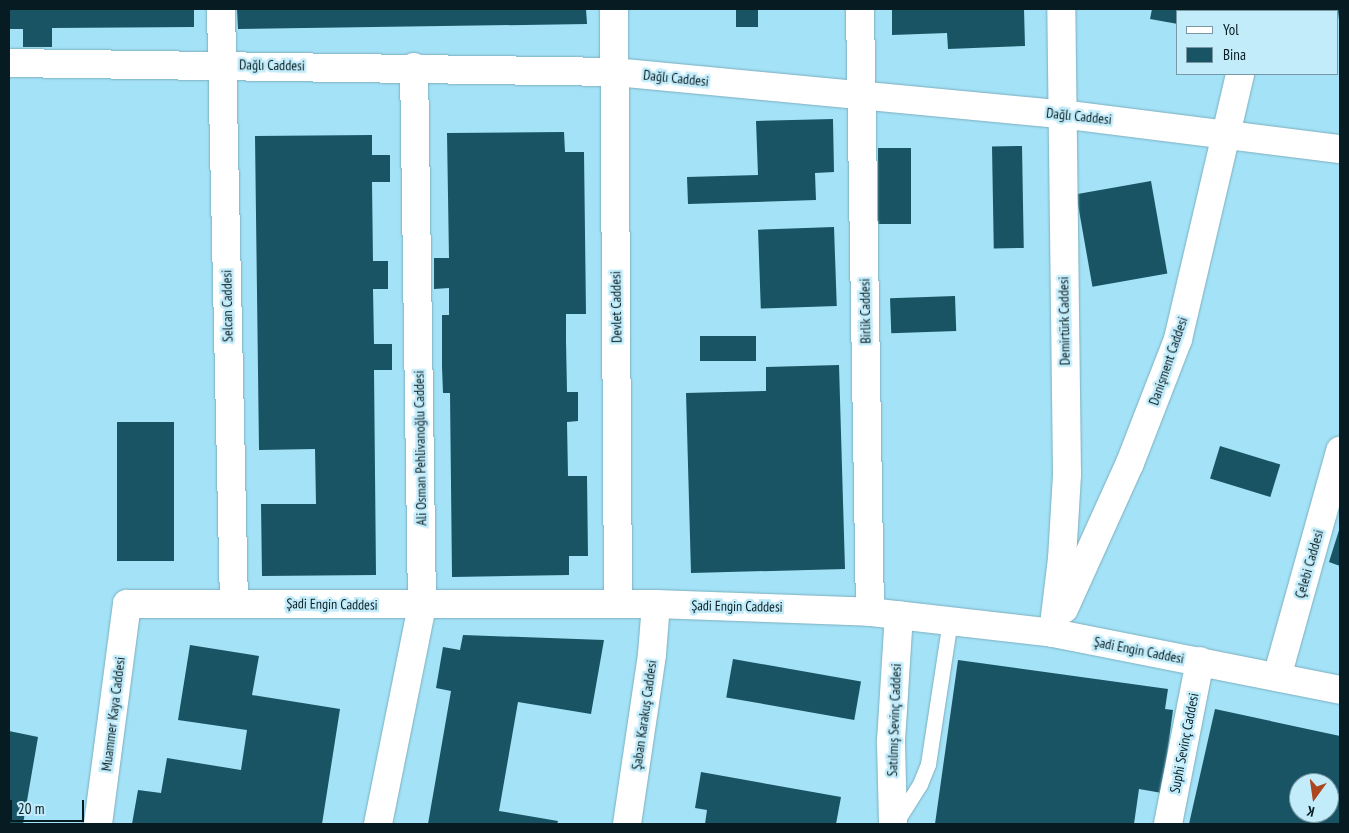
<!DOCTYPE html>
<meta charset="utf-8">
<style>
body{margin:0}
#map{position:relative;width:1349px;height:833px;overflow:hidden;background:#c3ecfa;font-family:"PT Sans Narrow",sans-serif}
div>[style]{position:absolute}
.built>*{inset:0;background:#a4e2f7}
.building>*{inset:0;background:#195464;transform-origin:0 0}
.roads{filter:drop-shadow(0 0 1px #7cafbf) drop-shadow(0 0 1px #7cafbf)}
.service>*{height:15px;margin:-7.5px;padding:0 7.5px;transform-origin:7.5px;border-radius:7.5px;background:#fff}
.minor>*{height:28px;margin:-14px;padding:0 14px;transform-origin:14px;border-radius:14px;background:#fff}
.tertiary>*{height:28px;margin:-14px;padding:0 14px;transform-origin:14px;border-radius:14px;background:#fff}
span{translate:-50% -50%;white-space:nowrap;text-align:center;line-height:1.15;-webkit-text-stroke:5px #c3ecfa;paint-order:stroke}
.street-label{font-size:14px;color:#071c22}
.frame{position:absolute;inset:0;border:10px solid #071c22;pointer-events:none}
.legend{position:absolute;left:1176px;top:10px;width:162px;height:65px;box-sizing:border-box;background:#c3ecfa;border:1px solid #7899a4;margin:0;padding:6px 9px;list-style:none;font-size:15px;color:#071c22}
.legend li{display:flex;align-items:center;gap:10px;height:25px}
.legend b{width:25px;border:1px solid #7899a4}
.north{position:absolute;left:1289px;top:773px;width:50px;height:50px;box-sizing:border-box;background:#c3ecfa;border:1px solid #7899a4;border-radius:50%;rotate:194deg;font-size:14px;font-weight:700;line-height:20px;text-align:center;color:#071c22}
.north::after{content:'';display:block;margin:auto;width:18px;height:22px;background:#ad461e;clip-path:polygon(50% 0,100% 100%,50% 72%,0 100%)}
.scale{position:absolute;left:10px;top:800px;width:74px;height:22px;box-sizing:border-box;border:2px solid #071c22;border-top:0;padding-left:6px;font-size:15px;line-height:18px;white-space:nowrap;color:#071c22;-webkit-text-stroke:4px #c3ecfa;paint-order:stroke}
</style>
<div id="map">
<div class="built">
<div style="clip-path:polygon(evenodd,9px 9px,1340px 9px,1340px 824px,9px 824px,9px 9px,1178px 11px,1338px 11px,1338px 74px,1178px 74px,1178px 11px,9px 9px,1299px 783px,1329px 783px,1329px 813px,1299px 813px,1299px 783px)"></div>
</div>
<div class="building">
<div style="clip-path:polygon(9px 9px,194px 9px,194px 27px,52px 28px,52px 47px,23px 47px,23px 29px,9px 29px)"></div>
<div style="clip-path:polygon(237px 9px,586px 9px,587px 24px,238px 29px)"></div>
<div style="left:736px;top:9px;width:22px;height:18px"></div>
<div style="clip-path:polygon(892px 9px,1024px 9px,1025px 46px,948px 49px,947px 33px,892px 35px)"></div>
<div style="clip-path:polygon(1152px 9px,1210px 9px,1178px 11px,1178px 24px,1150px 19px)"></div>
<div style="clip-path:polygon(1285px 9px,1340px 9px,1340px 29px,1338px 11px,1284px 11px)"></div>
<div style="clip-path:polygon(833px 119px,834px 172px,815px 173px,816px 200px,688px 204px,687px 177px,758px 175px,756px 121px)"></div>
<div style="clip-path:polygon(564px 132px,565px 152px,584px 152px,586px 314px,566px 314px,566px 341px,567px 392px,578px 392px,578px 421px,567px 422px,568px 476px,587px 476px,588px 556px,569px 556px,569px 575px,452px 577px,450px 393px,443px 393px,442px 367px,442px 315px,449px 315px,449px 288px,434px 289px,434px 258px,449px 258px,447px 133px)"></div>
<div style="clip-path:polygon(372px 135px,372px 155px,390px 155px,390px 182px,372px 182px,373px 261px,388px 261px,388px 289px,373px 289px,374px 344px,392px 344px,392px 370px,374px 370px,376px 575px,262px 576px,261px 504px,316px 504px,315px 449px,259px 450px,255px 136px)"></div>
<div style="left:1022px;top:146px;width:102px;height:30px;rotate:89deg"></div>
<div style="left:878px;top:148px;width:33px;height:76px"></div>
<div style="left:1151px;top:181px;width:94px;height:76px;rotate:80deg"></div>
<div style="left:834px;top:227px;width:79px;height:76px;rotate:88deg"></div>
<div style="left:955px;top:296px;width:35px;height:65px;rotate:88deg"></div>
<div style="left:700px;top:336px;width:56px;height:25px"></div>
<div style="clip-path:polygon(839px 365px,845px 569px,691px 573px,686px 393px,766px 391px,766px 367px)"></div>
<div style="left:117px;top:422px;width:57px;height:139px"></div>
<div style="left:1220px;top:446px;width:63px;height:34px;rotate:17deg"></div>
<div style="clip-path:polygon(1340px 527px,1340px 566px,1329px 562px)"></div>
<div style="clip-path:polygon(463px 635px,604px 640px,591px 714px,518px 702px,499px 811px,558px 821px,557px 824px,428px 824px,451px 691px,436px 688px,443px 647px,460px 650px)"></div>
<div style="clip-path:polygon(190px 645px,259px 656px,252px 695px,340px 709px,322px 824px,132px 824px,138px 790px,161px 793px,167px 758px,241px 770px,247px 730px,178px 720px)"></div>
<div style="left:733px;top:659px;width:130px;height:39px;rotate:10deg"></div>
<div style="clip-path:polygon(958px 660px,1168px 689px,1165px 709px,1173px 710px,1162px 793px,1139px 789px,1134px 824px,935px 824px)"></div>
<div style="clip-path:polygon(evenodd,1215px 709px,1340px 736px,1340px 824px,1189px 824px,1215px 709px,1299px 783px,1329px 783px,1329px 813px,1299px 813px,1299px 783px)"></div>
<div style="clip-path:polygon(9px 731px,38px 737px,23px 824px,9px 824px)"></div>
<div style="clip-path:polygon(701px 772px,841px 797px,836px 824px,705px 824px,707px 810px,695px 808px)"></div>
</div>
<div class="roads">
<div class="service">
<div style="left:896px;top:822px;width:45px;rotate:-57.7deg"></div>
<div style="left:920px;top:784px;width:22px;rotate:-68deg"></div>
<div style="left:928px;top:764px;width:145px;rotate:-81.3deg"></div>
</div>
<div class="minor">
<div style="left:1168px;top:824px;width:166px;rotate:-78.9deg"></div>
</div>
<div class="tertiary">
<div style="left:221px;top:9px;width:594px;rotate:88.75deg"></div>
<div style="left:614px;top:9px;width:595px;rotate:89.61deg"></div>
<div style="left:860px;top:9px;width:603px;rotate:89.05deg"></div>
<div style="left:1255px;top:11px;width:2px;rotate:-63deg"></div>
<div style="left:9px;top:63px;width:605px;rotate:0.85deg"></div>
<div style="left:614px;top:72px;width:449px;rotate:5.4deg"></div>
<div style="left:1061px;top:114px;width:281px;rotate:7.2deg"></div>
<div style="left:1064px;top:609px;width:160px;rotate:-65.7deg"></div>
<div style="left:1130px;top:463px;width:133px;rotate:-68.8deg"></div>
<div style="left:1178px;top:339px;width:272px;rotate:-76.8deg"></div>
<div style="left:1053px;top:633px;width:75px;rotate:-83.1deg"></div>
<div style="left:1062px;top:559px;width:85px;rotate:-86.6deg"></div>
<div style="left:1067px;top:474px;width:465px;rotate:-90.7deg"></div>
<div style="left:1277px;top:677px;width:235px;rotate:-74.4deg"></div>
<div style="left:98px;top:824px;width:222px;rotate:-82.5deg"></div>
<div style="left:127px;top:604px;width:529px"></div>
<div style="left:656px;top:604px;width:214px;rotate:2.1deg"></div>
<div style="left:870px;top:612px;width:184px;rotate:6.5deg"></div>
<div style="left:1053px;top:633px;width:293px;rotate:11.2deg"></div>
<div style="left:378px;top:824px;width:223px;rotate:-78.6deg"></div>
<div style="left:422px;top:605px;width:538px;rotate:-90.85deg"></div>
<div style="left:627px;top:824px;width:172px;rotate:-81.6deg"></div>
<div style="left:652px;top:654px;width:50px;rotate:-85.4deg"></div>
<div style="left:893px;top:824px;width:83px;rotate:-91.4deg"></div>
<div style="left:891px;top:741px;width:126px;rotate:-86.4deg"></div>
</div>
</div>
<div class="street-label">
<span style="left:272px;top:65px;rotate:1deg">Dağlı Caddesi</span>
<span style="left:676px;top:78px;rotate:6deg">Dağlı Caddesi</span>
<span style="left:1079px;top:116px;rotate:6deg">Dağlı Caddesi</span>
<span style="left:227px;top:306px;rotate:-91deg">Selcan Caddesi</span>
<span style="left:616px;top:307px;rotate:-91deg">Devlet Caddesi</span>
<span style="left:865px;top:311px;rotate:-91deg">Birlik Caddesi</span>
<span style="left:1064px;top:321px;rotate:-91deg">Demirtürk Caddesi</span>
<span style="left:1168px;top:361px;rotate:-71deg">Danişment Caddesi</span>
<span style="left:420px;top:448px;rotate:-91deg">Ali Osman Pehlivanoğlu Caddesi</span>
<span style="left:1309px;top:564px;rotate:-74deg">Çelebi Caddesi</span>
<span style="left:332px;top:604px;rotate:1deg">Şadi Engin Caddesi</span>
<span style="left:737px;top:606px;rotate:1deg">Şadi Engin Caddesi</span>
<span style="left:1139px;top:650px;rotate:11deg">Şadi Engin Caddesi</span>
<span style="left:113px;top:714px;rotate:-83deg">Muammer Kaya Caddesi</span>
<span style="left:644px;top:715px;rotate:-82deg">Şaban Karakuş Caddesi</span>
<span style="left:894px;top:720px;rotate:-88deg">Satılmış Sevinç Caddesi</span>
<span style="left:1184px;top:743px;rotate:-79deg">Suphi Sevinç Caddesi</span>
</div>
<div class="frame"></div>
<ul class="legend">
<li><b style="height:6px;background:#fff"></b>Yol</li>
<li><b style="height:14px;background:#195464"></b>Bina</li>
</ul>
<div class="north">K</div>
<div class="scale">20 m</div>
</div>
